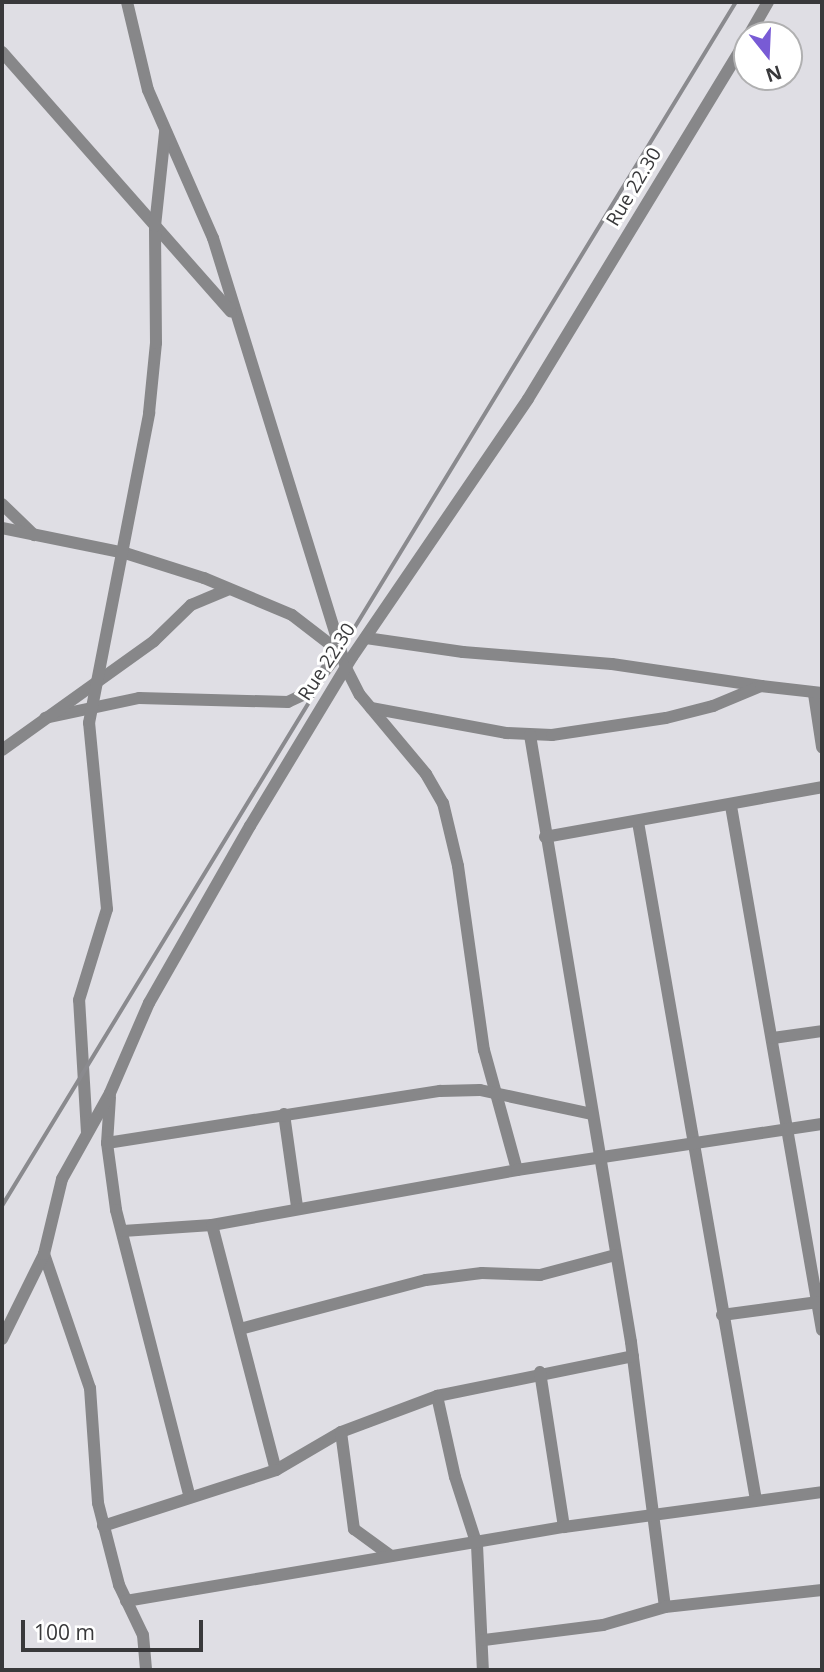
<!DOCTYPE html>
<style>
body{margin:0}
#map{position:relative;width:824px;height:1672px;overflow:hidden;background:#dfdee4;font-family:"Open Sans",sans-serif}
div>[style]{position:absolute}
.street>*{height:12px;margin:-6px;padding:0 6px;transform-origin:6px;border-radius:6px;background:#878789}
.rail>*{height:3.5px;margin:-1.75px;padding:0 1.75px;transform-origin:1.75px;border-radius:1.75px;background:#8a8a8e}
span{translate:-50% -50%;white-space:nowrap;text-align:center;line-height:1.15;-webkit-text-stroke:6px #fff;paint-order:stroke}
.street-label{font-size:19px;color:#39393b}
.frame{position:absolute;inset:0;border:4px solid #39393b;pointer-events:none}
.north{position:absolute;left:733px;top:21px;width:70px;height:70px;box-sizing:border-box;background:#fff;border:2px solid #b0b0b1;border-radius:50%;rotate:162deg;font-size:19px;font-weight:700;line-height:28px;text-align:center;color:#39393b}
.north::after{content:'';display:block;margin:auto;width:24px;height:32px;background:#785bd5;clip-path:polygon(50% 0,100% 100%,50% 72%,0 100%)}
.scale{position:absolute;left:21px;top:1620px;width:182px;height:32px;box-sizing:border-box;border:4px solid #39393b;border-top:0;padding-left:9px;font-size:21px;line-height:24px;white-space:nowrap;color:#39393b;-webkit-text-stroke:5px #fff;paint-order:stroke}
</style>
<div id="map">
<div class="street">
<div style="left:127px;top:2px;width:90px;rotate:76.6deg"></div>
<div style="left:148px;top:90px;width:162px;rotate:66.3deg"></div>
<div style="left:213px;top:238px;width:450px;rotate:72.8deg"></div>
<div style="left:346px;top:668px;width:30px;rotate:63deg"></div>
<div style="left:360px;top:695px;width:103px;rotate:50.1deg"></div>
<div style="left:426px;top:774px;width:34px;rotate:60deg"></div>
<div style="left:443px;top:803px;width:65px;rotate:76.6deg"></div>
<div style="left:458px;top:866px;width:186px;rotate:82deg"></div>
<div style="left:484px;top:1050px;width:124px;rotate:74.6deg"></div>
<div style="left:749px;top:35px;width:38px;rotate:-60deg"></div>
<div style="left:2px;top:52px;width:346px;rotate:48.6deg"></div>
<div style="left:2px;top:504px;width:45px;rotate:44.1deg"></div>
<div style="left:2px;top:528px;width:126px;rotate:11.5deg"></div>
<div style="left:125px;top:553px;width:83px;rotate:17.6deg"></div>
<div style="left:204px;top:578px;width:95px;rotate:22.8deg"></div>
<div style="left:292px;top:615px;width:61px;rotate:37.6deg"></div>
<div style="left:340px;top:652px;width:53px;rotate:128.8deg"></div>
<div style="left:307px;top:693px;width:21px;rotate:155deg"></div>
<div style="left:288px;top:702px;width:149px;rotate:-178.5deg"></div>
<div style="left:139px;top:698px;width:96px;rotate:168deg"></div>
<div style="left:366px;top:638px;width:98px;rotate:8.2deg"></div>
<div style="left:463px;top:652px;width:149px;rotate:4.6deg"></div>
<div style="left:612px;top:664px;width:151px;rotate:8.4deg"></div>
<div style="left:814px;top:694px;width:54px;rotate:81.4deg"></div>
<div style="left:371px;top:708px;width:137px;rotate:10.5deg"></div>
<div style="left:506px;top:733px;width:46px;rotate:2.5deg"></div>
<div style="left:552px;top:735px;width:115px;rotate:-8.5deg"></div>
<div style="left:666px;top:718px;width:49px;rotate:-14.3deg"></div>
<div style="left:713px;top:706px;width:52px;rotate:-22.6deg"></div>
<div style="left:761px;top:686px;width:61px;rotate:6.5deg"></div>
<div style="left:530px;top:735px;width:615px;rotate:80.55deg"></div>
<div style="left:631px;top:1342px;width:267px;rotate:82.7deg"></div>
<div style="left:2px;top:750px;width:187px;rotate:-35.6deg"></div>
<div style="left:154px;top:641px;width:52px;rotate:-44.2deg"></div>
<div style="left:191px;top:605px;width:41px;rotate:-22.8deg"></div>
<div style="left:731px;top:806px;width:532px;rotate:80.15deg"></div>
<div style="left:638px;top:822px;width:688px;rotate:80.13deg"></div>
<div style="left:545px;top:837px;width:281px;rotate:-10.2deg"></div>
<div style="left:773px;top:1038px;width:49px;rotate:-8.1deg"></div>
<div style="left:110px;top:1097px;width:46px;rotate:93.7deg"></div>
<div style="left:107px;top:1143px;width:68px;rotate:82.3deg"></div>
<div style="left:116px;top:1210px;width:294px;rotate:75.6deg"></div>
<div style="left:284px;top:1114px;width:94px;rotate:82deg"></div>
<div style="left:87px;top:1133px;width:133px;rotate:-93.4deg"></div>
<div style="left:79px;top:1000px;width:95px;rotate:-72.9deg"></div>
<div style="left:107px;top:909px;width:187px;rotate:-95.5deg"></div>
<div style="left:89px;top:723px;width:316px;rotate:-79deg"></div>
<div style="left:149px;top:413px;width:70px;rotate:-84.3deg"></div>
<div style="left:156px;top:343px;width:117px;rotate:-90.5deg"></div>
<div style="left:155px;top:226px;width:95px;rotate:-83.9deg"></div>
<div style="left:107px;top:1143px;width:337px;rotate:-8.9deg"></div>
<div style="left:440px;top:1091px;width:40px;rotate:-1.4deg"></div>
<div style="left:480px;top:1090px;width:115px;rotate:12.1deg"></div>
<div style="left:212px;top:1225px;width:310px;rotate:-10.2deg"></div>
<div style="left:517px;top:1170px;width:308px;rotate:-8.6deg"></div>
<div style="left:123px;top:1231px;width:89px;rotate:-3.9deg"></div>
<div style="left:212px;top:1225px;width:253px;rotate:75.4deg"></div>
<div style="left:276px;top:1470px;width:75px;rotate:-30.3deg"></div>
<div style="left:341px;top:1432px;width:103px;rotate:-20.6deg"></div>
<div style="left:437px;top:1396px;width:200px;rotate:-11.5deg"></div>
<div style="left:44px;top:1254px;width:142px;rotate:71.1deg"></div>
<div style="left:90px;top:1388px;width:115px;rotate:86deg"></div>
<div style="left:98px;top:1503px;width:85px;rotate:75.6deg"></div>
<div style="left:119px;top:1585px;width:55px;rotate:64.4deg"></div>
<div style="left:143px;top:1635px;width:35px;rotate:85deg"></div>
<div style="left:722px;top:1315px;width:97px;rotate:-7.7deg"></div>
<div style="left:240px;top:1329px;width:192px;rotate:-14.8deg"></div>
<div style="left:426px;top:1280px;width:56px;rotate:-7.1deg"></div>
<div style="left:482px;top:1273px;width:58px;rotate:2deg"></div>
<div style="left:540px;top:1275px;width:78px;rotate:-14.9deg"></div>
<div style="left:2px;top:1339px;width:95px;rotate:-63.7deg"></div>
<div style="left:44px;top:1254px;width:77px;rotate:-76.5deg"></div>
<div style="left:62px;top:1179px;width:98px;rotate:-60.8deg"></div>
<div style="left:110px;top:1093px;width:98px;rotate:-66.6deg"></div>
<div style="left:149px;top:1003px;width:204px;rotate:-60.3deg"></div>
<div style="left:250px;top:826px;width:197px;rotate:-58.9deg"></div>
<div style="left:352px;top:657px;width:312px;rotate:-55.7deg"></div>
<div style="left:528px;top:399px;width:421px;rotate:-58.7deg"></div>
<div style="left:540px;top:1372px;width:157px;rotate:81.2deg"></div>
<div style="left:437px;top:1396px;width:83px;rotate:77.5deg"></div>
<div style="left:455px;top:1477px;width:71px;rotate:72.1deg"></div>
<div style="left:477px;top:1545px;width:125px;rotate:87.3deg"></div>
<div style="left:341px;top:1432px;width:98px;rotate:82.4deg"></div>
<div style="left:354px;top:1529px;width:46px;rotate:36.1deg"></div>
<div style="left:103px;top:1526px;width:182px;rotate:-17.9deg"></div>
<div style="left:126px;top:1601px;width:444px;rotate:-9.6deg"></div>
<div style="left:564px;top:1527px;width:260px;rotate:-7.7deg"></div>
<div style="left:484px;top:1640px;width:120px;rotate:-7.2deg"></div>
<div style="left:603px;top:1625px;width:65px;rotate:-16.2deg"></div>
<div style="left:665px;top:1607px;width:158px;rotate:-6.2deg"></div>
</div>
<div class="rail">
<div style="left:2px;top:1206px;width:1410px;rotate:-58.63deg"></div>
</div>
<div class="street-label">
<span style="left:634px;top:187px;rotate:-59deg">Rue 22.30</span>
<span style="left:327px;top:662px;rotate:-57deg">Rue 22.30</span>
</div>
<div class="frame"></div>
<div class="north">N</div>
<div class="scale">100 m</div>
</div>
